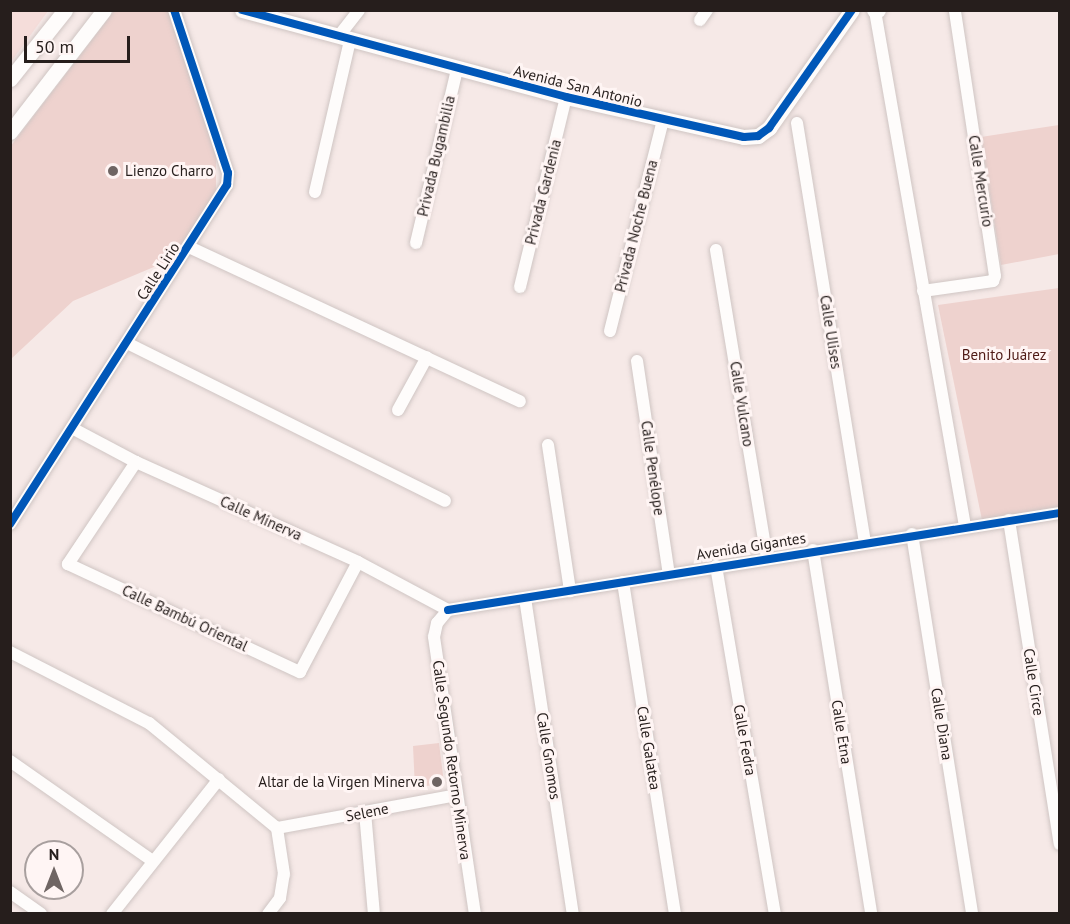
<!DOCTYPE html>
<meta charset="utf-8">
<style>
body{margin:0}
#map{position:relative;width:1070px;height:924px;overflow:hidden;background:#f6e9e7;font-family:"PT Sans",sans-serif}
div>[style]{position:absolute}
.built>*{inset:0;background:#f5ddda}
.green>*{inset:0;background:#eed2ce}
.roads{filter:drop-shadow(0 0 2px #cfc5c3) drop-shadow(0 0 2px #cfc5c3)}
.minor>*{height:12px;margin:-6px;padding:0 6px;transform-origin:6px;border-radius:6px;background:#fefcfb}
.tertiary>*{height:15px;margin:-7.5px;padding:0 7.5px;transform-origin:7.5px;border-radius:7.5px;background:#fefcfb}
.cycleway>*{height:8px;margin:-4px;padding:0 4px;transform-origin:4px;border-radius:4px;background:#0057b8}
.dots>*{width:16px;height:16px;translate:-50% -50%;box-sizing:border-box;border:3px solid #fff5f4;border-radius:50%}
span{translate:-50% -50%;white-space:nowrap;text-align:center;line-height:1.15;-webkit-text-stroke:6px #fff5f4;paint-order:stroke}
.street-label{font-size:15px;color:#261e1c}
.poi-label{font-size:15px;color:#261e1c}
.left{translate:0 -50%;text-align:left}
.right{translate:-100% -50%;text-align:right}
.park-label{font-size:15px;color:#4f1a15}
.frame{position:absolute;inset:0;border:12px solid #261e1c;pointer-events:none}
.north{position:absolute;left:24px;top:840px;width:60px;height:60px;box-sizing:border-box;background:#fff5f4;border:2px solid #a89f9e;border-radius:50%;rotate:0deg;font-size:16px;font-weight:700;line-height:24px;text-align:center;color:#261e1c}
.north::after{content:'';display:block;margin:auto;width:21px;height:27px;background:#6f6563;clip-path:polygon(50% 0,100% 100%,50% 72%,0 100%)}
.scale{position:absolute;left:24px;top:36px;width:106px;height:27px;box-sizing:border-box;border:3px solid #261e1c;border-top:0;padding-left:8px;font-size:18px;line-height:21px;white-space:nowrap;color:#261e1c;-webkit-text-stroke:4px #fff5f4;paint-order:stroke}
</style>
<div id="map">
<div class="built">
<div style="clip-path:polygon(11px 10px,48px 11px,11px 62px,10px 11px)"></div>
</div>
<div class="green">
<div style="clip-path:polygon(114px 11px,172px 11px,216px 145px,216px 194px,180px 256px,73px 301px,11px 359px,10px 147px)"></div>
<div style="clip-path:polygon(1059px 125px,1059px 254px,1001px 265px,981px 137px)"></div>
<div style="clip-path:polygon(1059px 288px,1059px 509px,982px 520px,938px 305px)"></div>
<div style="clip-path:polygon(439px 743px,444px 783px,415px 788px,413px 746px)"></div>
</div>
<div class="roads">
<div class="minor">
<div style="left:875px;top:11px;width:523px;rotate:80.09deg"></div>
<div style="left:700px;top:20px;width:12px;rotate:-55deg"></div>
<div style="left:338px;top:37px;width:34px;rotate:-52deg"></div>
<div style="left:797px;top:123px;width:424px;rotate:80.8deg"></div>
<div style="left:315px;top:192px;width:156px;rotate:-77deg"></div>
<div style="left:416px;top:243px;width:179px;rotate:-76.7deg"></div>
<div style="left:189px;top:247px;width:365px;rotate:25deg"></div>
<div style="left:716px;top:250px;width:311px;rotate:80.6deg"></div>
<div style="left:520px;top:287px;width:195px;rotate:-76.4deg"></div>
<div style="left:923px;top:291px;width:71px;rotate:-8.1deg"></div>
<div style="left:993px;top:281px;width:5px;rotate:-68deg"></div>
<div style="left:995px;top:276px;width:269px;rotate:-98.6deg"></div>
<div style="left:610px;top:331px;width:218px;rotate:-75.9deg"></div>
<div style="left:127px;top:343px;width:355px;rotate:26.4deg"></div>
<div style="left:637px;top:361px;width:215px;rotate:81.5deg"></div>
<div style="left:398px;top:410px;width:60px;rotate:-61.3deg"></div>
<div style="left:72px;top:428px;width:72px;rotate:28deg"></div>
<div style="left:136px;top:462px;width:243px;rotate:24.2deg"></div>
<div style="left:358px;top:562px;width:102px;rotate:28.1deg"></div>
<div style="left:548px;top:445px;width:148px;rotate:81.4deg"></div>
<div style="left:136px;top:462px;width:123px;rotate:123.7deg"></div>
<div style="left:68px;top:564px;width:256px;rotate:25deg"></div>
<div style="left:300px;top:672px;width:124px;rotate:-62.2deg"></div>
<div style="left:1009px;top:520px;width:328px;rotate:81.1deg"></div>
<div style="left:10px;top:524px;width:403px;rotate:-57.4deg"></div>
<div style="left:227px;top:185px;width:12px;rotate:-85deg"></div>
<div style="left:228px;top:173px;width:172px;rotate:-108.3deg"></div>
<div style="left:912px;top:534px;width:385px;rotate:81deg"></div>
<div style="left:813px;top:550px;width:369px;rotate:80.9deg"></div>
<div style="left:716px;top:566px;width:353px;rotate:80.4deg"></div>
<div style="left:623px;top:582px;width:336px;rotate:81.1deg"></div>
<div style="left:525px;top:598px;width:320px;rotate:81.4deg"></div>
<div style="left:448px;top:610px;width:620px;rotate:-9.01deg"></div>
<div style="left:448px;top:610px;width:17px;rotate:130deg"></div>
<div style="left:437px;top:623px;width:14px;rotate:102deg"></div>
<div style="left:434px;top:637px;width:280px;rotate:81.6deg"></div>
<div style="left:10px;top:652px;width:156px;rotate:27.1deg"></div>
<div style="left:149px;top:723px;width:166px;rotate:39.4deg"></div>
<div style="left:10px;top:761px;width:174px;rotate:35deg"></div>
<div style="left:365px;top:812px;width:102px;rotate:85deg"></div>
<div style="left:277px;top:828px;width:182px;rotate:-10.4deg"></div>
<div style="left:10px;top:892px;width:38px;rotate:35deg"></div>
<div style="left:112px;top:914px;width:172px;rotate:-51.6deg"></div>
<div style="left:268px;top:914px;width:20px;rotate:-53deg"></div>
<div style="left:280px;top:898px;width:24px;rotate:-81deg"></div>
<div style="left:284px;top:874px;width:47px;rotate:-98.7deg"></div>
</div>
<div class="tertiary">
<div style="left:242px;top:10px;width:335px;rotate:15deg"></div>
<div style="left:566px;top:97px;width:182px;rotate:12.7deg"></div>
<div style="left:744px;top:137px;width:14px;rotate:-4deg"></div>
<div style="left:758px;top:136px;width:14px;rotate:-36deg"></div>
<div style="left:769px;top:128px;width:144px;rotate:-54.9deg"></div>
<div style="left:874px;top:10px;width:4px"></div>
<div style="left:10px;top:79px;width:88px;rotate:-51.4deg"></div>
<div style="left:10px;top:132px;width:154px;rotate:-52.4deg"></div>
</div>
</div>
<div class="cycleway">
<div style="left:242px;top:10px;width:335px;rotate:15deg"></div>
<div style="left:566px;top:97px;width:182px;rotate:12.7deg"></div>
<div style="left:744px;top:137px;width:14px;rotate:-4deg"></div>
<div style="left:758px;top:136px;width:14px;rotate:-36deg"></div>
<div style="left:769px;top:128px;width:144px;rotate:-54.9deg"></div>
<div style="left:10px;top:524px;width:403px;rotate:-57.4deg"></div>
<div style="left:227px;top:185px;width:12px;rotate:-85deg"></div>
<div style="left:228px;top:173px;width:172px;rotate:-108.3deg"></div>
<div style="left:448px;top:610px;width:620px;rotate:-9.01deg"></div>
</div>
<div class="dots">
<div style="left:113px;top:171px;background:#6f6563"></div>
<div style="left:437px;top:782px;background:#6f6563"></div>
</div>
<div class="street-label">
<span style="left:578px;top:86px;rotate:14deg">Avenida San Antonio</span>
<span style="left:436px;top:156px;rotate:-77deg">Privada Bugambilia</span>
<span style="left:981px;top:181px;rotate:81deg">Calle Mercurio</span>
<span style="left:543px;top:192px;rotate:-76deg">Privada Gardenia</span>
<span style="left:636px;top:226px;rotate:-76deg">Privada Noche Buena</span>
<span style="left:158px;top:271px;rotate:-57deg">Calle Lirio</span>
<span style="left:831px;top:332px;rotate:81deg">Calle Ulises</span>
<span style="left:742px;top:404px;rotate:81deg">Calle Vulcano</span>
<span style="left:653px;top:468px;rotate:82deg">Calle Penélope</span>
<span style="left:261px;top:518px;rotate:24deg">Calle Minerva</span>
<span style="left:751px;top:546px;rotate:-9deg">Avenida Gigantes</span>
<span style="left:185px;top:618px;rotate:25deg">Calle Bambú Oriental</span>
<span style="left:1034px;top:682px;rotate:81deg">Calle Circe</span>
<span style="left:942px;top:724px;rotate:81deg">Calle Diana</span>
<span style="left:842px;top:732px;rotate:81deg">Calle Etna</span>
<span style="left:745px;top:740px;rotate:80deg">Calle Fedra</span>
<span style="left:649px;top:748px;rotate:81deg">Calle Galatea</span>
<span style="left:549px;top:756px;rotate:81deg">Calle Gnomos</span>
<span style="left:452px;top:760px;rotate:82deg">Calle Segundo Retorno Minerva</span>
<span style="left:367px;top:812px;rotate:-11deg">Selene</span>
</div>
<div class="poi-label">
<span class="left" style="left:125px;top:171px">Lienzo Charro</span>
<span class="right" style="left:425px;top:782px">Altar de la Virgen Minerva</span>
</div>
<div class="park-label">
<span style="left:1004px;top:355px">Benito Juárez</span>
</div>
<div class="frame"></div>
<div class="north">N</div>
<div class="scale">50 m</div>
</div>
